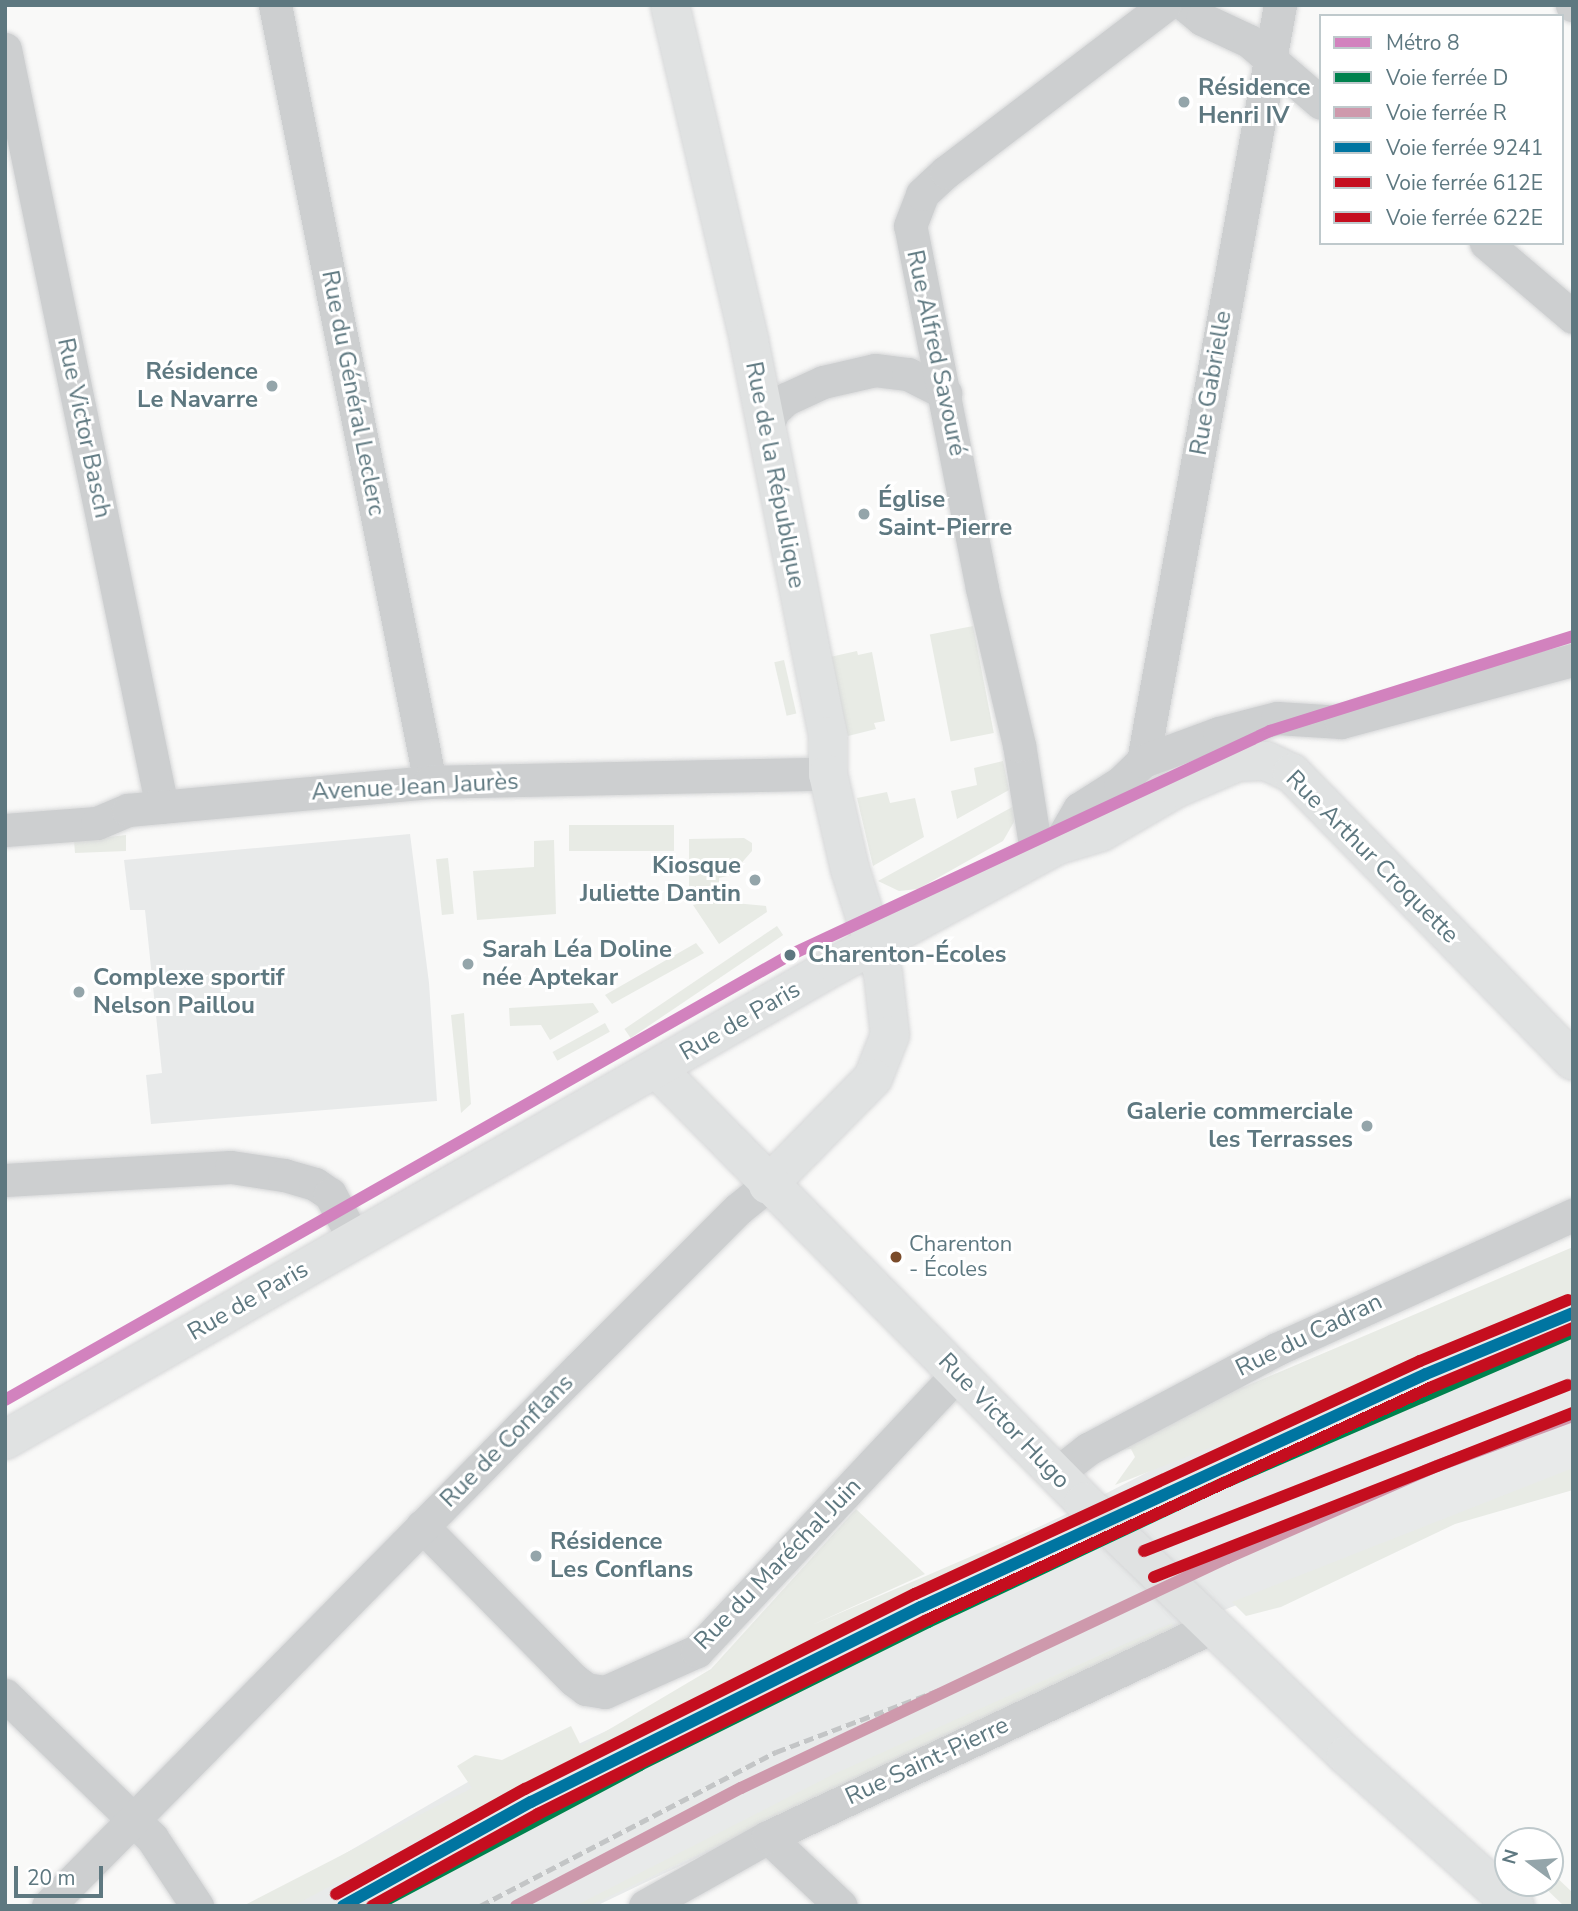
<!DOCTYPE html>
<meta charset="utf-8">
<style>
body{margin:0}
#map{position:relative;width:1578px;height:1911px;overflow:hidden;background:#f9f9f8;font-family:"Nunito Sans",sans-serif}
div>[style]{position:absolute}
.built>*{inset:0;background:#e8eaea}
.green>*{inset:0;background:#e8ebe5;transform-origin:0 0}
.roads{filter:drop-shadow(0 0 2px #d6d7d8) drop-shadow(0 0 2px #d6d7d8)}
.street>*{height:33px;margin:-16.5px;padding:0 16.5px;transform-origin:16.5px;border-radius:16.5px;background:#cdcfd0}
.secondary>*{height:38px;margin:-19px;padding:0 19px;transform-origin:19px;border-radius:19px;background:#e0e2e2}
.primary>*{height:38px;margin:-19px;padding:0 19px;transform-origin:19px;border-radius:19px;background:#e0e2e2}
.rail>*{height:5px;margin-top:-2.5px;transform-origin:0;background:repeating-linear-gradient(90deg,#c3c5c6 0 10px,transparent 0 15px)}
.rail-1>*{height:12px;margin:-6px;padding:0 6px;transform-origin:6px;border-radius:6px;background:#00824e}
.rail-2>*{height:12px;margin:-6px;padding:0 6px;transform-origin:6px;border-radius:6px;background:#ce99ac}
.rail-3>*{height:12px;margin:-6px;padding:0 6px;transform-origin:6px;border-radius:6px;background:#0075a1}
.rail-4>*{height:12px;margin:-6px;padding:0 6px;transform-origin:6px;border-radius:6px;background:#c50e1f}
.rail-5>*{height:12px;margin:-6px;padding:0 6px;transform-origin:6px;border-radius:6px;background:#c50e1f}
.metro-1>*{height:12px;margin:-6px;padding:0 6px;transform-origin:6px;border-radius:6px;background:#d282be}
.dots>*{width:19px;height:19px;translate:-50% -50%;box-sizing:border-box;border:4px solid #fff;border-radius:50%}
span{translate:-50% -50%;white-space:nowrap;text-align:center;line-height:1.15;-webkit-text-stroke:6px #fff;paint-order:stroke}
.bus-label{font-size:22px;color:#5e7880}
.left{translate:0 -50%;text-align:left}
.poi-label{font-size:24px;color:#5e7880;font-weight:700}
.right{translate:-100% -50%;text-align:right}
.street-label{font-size:24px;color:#5e7880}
.stop-label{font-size:24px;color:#5e7880;font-weight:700}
.frame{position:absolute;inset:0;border:7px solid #5e7880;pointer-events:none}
.legend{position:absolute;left:1319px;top:14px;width:245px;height:231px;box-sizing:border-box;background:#fff;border:2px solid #bfc9cc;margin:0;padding:9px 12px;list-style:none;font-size:21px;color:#5e7880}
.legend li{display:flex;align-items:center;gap:14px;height:35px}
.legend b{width:35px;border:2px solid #bfc9cc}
.north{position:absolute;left:1494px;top:1827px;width:70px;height:70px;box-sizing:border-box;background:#fff;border:2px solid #bfc9cc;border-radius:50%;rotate:286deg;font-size:19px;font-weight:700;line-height:28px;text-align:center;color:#5e7880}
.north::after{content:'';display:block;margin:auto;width:24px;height:32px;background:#94a5aa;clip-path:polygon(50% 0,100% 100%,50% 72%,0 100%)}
.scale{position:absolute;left:14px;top:1866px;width:89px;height:32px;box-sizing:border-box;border:4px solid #5e7880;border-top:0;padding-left:9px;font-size:21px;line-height:24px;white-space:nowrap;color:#5e7880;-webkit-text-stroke:5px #fff;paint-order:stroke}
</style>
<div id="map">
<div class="built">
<div style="clip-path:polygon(410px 834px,429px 983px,437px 1101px,151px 1124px,146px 1075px,162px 1073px,145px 910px,130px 910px,124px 860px)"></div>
<div style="clip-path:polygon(1573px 1264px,1573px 1478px,1541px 1486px,1183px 1626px,596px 1906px,255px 1906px,473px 1779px,483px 1789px,1060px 1517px,1475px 1304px)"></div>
</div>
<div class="green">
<div style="left:973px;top:626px;width:109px;height:44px;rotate:79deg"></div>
<div style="clip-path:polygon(857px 651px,858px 655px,872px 652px,885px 721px,874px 723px,876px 729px,848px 736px,830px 657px)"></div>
<div style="left:784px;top:660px;width:55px;height:10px;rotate:77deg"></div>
<div style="clip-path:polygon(1003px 761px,1009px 790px,957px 819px,951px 791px,977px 785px,974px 768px)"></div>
<div style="clip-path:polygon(887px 792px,890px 803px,915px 798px,924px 837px,873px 866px,857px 798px)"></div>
<div style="clip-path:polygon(1014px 806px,1014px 822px,1003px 841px,918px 889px,899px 891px,878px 881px)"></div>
<div style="left:569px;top:825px;width:105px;height:26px"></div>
<div style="clip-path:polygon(126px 835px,126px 851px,75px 853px,74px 841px)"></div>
<div style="clip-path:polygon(744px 838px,752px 843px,752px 851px,731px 875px,719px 878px,719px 884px,689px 890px,689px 839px)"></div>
<div style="clip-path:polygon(554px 840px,556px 914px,477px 920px,473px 871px,534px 867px,534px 841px)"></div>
<div style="left:448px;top:858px;width:56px;height:12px;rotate:84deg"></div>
<div style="clip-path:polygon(722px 898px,724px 902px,766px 906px,767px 912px,719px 944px,693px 905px)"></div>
<div style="left:777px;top:926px;width:11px;height:184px;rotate:56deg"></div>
<div style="clip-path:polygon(696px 943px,704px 953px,612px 1004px,605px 995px)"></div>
<div style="clip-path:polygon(593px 1003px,599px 1012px,550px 1040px,541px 1025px,510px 1026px,509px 1008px)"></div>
<div style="clip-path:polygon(464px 1013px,471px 1104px,461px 1113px,451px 1015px)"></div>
<div style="left:605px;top:1023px;width:10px;height:60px;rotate:61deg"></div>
<div style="clip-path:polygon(1573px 1247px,1573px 1305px,1115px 1485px,1135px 1457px,1131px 1449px,1103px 1451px,1234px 1379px,1244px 1387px)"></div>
<div style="clip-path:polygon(1573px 1468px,1573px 1490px,1455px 1524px,1281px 1607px,1246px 1616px,1232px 1602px)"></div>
<div style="clip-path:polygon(856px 1509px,925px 1574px,812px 1625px,1044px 1525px,479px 1807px,293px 1906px,243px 1906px,472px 1788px,457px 1766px,475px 1755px,502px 1760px,571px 1726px,581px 1746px,711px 1669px)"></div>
<div style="clip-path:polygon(1172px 1623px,1173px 1630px,589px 1906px,575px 1906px,834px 1774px)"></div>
<div style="clip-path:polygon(1550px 1871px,1573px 1893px,1573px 1906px,1564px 1906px,1540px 1883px,1550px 1883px)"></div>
</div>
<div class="roads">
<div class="street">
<div style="left:275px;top:5px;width:792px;rotate:78.72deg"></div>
<div style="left:1185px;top:5px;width:22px;rotate:39deg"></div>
<div style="left:1202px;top:19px;width:52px;rotate:25.1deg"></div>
<div style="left:1249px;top:41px;width:95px;rotate:40.7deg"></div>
<div style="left:1572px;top:5px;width:1px"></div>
<div style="left:5px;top:49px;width:774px;rotate:78.3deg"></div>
<div style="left:1486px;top:243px;width:114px;rotate:40.4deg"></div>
<div style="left:765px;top:431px;width:22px;rotate:-68deg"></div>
<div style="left:773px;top:411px;width:18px;rotate:-43deg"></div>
<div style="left:786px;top:399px;width:41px;rotate:-24.7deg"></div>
<div style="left:823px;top:382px;width:53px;rotate:-13deg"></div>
<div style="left:875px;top:370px;width:33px;rotate:7deg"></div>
<div style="left:908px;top:374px;width:42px;rotate:27.2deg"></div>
<div style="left:1143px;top:761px;width:768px;rotate:-79.73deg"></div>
<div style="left:5px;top:830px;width:92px;rotate:-4.4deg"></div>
<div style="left:97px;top:823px;width:34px;rotate:-23deg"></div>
<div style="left:128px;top:810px;width:303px;rotate:-5.3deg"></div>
<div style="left:430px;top:782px;width:398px;rotate:-1.2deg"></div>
<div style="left:1058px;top:845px;width:42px;rotate:-59.7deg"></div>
<div style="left:1079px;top:809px;width:49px;rotate:-32.4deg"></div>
<div style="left:1120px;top:783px;width:32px;rotate:-44deg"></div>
<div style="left:1143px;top:761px;width:81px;rotate:-20.2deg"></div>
<div style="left:1219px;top:733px;width:60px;rotate:-14.5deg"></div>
<div style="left:1277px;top:718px;width:64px;rotate:3.6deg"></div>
<div style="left:1341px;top:722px;width:240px;rotate:-15deg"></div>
<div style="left:1037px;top:857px;width:113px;rotate:-99.1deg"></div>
<div style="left:1019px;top:745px;width:161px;rotate:-103.3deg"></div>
<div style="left:982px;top:588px;width:369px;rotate:-101.2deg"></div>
<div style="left:910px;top:226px;width:34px;rotate:-69deg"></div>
<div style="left:922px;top:194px;width:33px;rotate:-43deg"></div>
<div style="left:946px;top:172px;width:275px;rotate:-37.3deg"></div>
<div style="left:5px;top:1180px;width:226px;rotate:-3.3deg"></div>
<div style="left:231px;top:1167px;width:54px;rotate:8.6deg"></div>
<div style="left:284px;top:1175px;width:32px;rotate:16deg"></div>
<div style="left:315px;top:1184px;width:18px;rotate:34deg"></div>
<div style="left:330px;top:1194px;width:51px;rotate:61.9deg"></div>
<div style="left:1056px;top:1474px;width:41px;rotate:-38deg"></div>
<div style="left:1088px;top:1449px;width:214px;rotate:-27.9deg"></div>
<div style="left:1277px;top:1349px;width:325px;rotate:-24.4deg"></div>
<div style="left:422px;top:1526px;width:216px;rotate:45.4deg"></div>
<div style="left:574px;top:1680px;width:15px;rotate:37deg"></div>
<div style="left:586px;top:1689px;width:19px;rotate:9deg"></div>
<div style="left:605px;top:1692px;width:101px;rotate:-24deg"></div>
<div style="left:697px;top:1651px;width:380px;rotate:-46.8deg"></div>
<div style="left:5px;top:1695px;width:205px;rotate:44.2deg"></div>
<div style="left:152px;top:1838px;width:82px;rotate:56.5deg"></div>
<div style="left:768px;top:1837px;width:100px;rotate:43.4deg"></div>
<div style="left:48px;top:1906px;width:756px;rotate:-45.38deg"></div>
<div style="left:579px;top:1368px;width:225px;rotate:-45deg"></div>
<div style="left:738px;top:1209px;width:38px;rotate:-39deg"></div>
<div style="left:645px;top:1906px;width:141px;rotate:-29.3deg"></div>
<div style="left:768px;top:1837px;width:493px;rotate:-25.3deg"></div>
</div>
<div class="secondary">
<div style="left:670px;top:5px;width:344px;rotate:76.7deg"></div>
<div style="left:749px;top:340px;width:404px;rotate:78.7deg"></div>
<div style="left:828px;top:736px;width:38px;rotate:90deg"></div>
<div style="left:828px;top:774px;width:98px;rotate:77deg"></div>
<div style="left:850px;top:869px;width:109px;rotate:72.4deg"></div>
<div style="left:883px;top:973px;width:62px;rotate:83.6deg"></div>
<div style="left:890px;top:1035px;width:46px;rotate:111.6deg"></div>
<div style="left:873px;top:1078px;width:150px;rotate:134.5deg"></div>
<div style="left:657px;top:1069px;width:608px;rotate:45.4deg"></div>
<div style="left:1084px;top:1502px;width:364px;rotate:44deg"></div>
<div style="left:1346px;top:1755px;width:227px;rotate:41.8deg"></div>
</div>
<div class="primary">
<div style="left:5px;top:1440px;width:957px;rotate:-29.75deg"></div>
<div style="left:836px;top:965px;width:252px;rotate:-28.4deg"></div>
<div style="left:1058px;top:845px;width:45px;rotate:-16.8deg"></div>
<div style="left:1101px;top:832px;width:88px;rotate:-30.1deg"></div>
<div style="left:1177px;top:788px;width:66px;rotate:-23.1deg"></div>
<div style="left:1238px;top:762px;width:28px;rotate:-2deg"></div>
<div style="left:1266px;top:761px;width:29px;rotate:25deg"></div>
<div style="left:1292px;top:773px;width:402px;rotate:45.7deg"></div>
</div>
</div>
<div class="rail">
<div style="left:480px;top:1906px;width:334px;rotate:-27.5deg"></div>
<div style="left:776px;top:1752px;width:200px;rotate:-20.8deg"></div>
</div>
<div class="rail-1">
<div style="left:375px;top:1906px;width:300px;rotate:-28deg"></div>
<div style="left:640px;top:1765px;width:322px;rotate:-26.4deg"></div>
<div style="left:928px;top:1622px;width:329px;rotate:-25.2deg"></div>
<div style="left:1226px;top:1482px;width:378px;rotate:-23.4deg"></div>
</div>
<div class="rail-2">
<div style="left:516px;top:1906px;width:254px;rotate:-27.7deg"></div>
<div style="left:741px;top:1788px;width:538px;rotate:-25.33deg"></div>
<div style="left:1227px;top:1558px;width:229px;rotate:-23.7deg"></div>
<div style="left:1437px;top:1466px;width:145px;rotate:-20.2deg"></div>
</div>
<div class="rail-3">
<div style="left:343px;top:1906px;width:215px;rotate:-29deg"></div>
<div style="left:531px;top:1802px;width:436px;rotate:-26.6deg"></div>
<div style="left:921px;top:1607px;width:556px;rotate:-24.77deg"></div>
<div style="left:1426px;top:1374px;width:159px;rotate:-22.5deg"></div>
</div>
<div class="rail-4">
<div style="left:1154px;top:1577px;width:450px;rotate:-21.4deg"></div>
<div style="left:372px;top:1906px;width:190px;rotate:-29deg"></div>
<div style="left:538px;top:1814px;width:435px;rotate:-26.5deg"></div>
<div style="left:927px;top:1620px;width:556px;rotate:-24.77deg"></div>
<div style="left:1432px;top:1387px;width:153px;rotate:-22.7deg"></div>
</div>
<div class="rail-5">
<div style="left:1144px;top:1551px;width:455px;rotate:-21.4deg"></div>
<div style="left:336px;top:1894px;width:216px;rotate:-29.1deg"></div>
<div style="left:525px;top:1789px;width:436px;rotate:-26.6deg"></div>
<div style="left:915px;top:1594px;width:556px;rotate:-24.77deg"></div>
<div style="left:1420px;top:1361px;width:160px;rotate:-22.4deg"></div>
</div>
<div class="metro-1">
<div style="left:5px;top:1400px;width:902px;rotate:-29.55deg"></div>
<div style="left:790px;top:955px;width:530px;rotate:-25.02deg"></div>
<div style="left:1270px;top:731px;width:318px;rotate:-17.4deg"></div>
</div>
<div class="dots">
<div style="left:1184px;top:102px;background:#94a5aa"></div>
<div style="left:272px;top:386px;background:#94a5aa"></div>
<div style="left:864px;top:514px;background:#94a5aa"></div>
<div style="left:755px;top:880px;background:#94a5aa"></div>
<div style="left:790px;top:955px;background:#5e7880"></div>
<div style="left:468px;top:964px;background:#94a5aa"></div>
<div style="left:79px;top:992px;background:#94a5aa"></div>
<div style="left:1367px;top:1126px;background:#94a5aa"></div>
<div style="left:896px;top:1257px;background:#7a4b2a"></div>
<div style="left:536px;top:1556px;background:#94a5aa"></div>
</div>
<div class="bus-label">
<span class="left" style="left:909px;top:1257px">Charenton<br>- Écoles</span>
</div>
<div class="poi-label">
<span class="left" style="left:1198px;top:102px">Résidence<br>Henri IV</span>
<span class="right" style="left:258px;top:386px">Résidence<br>Le Navarre</span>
<span class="left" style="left:878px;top:514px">Église<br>Saint-Pierre</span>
<span class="right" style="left:741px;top:880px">Kiosque<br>Juliette Dantin</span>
<span class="left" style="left:482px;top:964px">Sarah Léa Doline<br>née Aptekar</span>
<span class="left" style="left:93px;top:992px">Complexe sportif<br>Nelson Paillou</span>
<span class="right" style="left:1353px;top:1126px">Galerie commerciale<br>les Terrasses</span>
<span class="left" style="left:550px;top:1556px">Résidence<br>Les Conflans</span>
</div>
<div class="street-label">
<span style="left:936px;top:353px;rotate:78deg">Rue Alfred Savouré</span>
<span style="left:1211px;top:383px;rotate:-80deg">Rue Gabrielle</span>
<span style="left:353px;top:393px;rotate:79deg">Rue du Général Leclerc</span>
<span style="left:84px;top:428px;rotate:78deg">Rue Victor Basch</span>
<span style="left:775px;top:475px;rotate:79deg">Rue de la République</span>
<span style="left:415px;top:787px;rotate:-3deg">Avenue Jean Jaurès</span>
<span style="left:1372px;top:857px;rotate:45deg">Rue Arthur Croquette</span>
<span style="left:740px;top:1021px;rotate:-30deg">Rue de Paris</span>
<span style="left:248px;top:1301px;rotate:-30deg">Rue de Paris</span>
<span style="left:1309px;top:1335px;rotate:-26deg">Rue du Cadran</span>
<span style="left:1004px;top:1421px;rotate:46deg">Rue Victor Hugo</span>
<span style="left:507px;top:1441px;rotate:-45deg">Rue de Conflans</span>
<span style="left:778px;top:1564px;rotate:-46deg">Rue du Maréchal Juin</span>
<span style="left:927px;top:1761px;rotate:-25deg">Rue Saint-Pierre</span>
</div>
<div class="stop-label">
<span class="left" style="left:808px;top:955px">Charenton-Écoles</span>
</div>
<div class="frame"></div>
<ul class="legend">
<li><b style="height:9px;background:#d282be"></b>Métro 8</li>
<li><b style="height:9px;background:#00824e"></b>Voie ferrée D</li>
<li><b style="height:9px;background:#ce99ac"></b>Voie ferrée R</li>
<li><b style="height:9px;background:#0075a1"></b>Voie ferrée 9241</li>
<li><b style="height:9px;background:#c50e1f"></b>Voie ferrée 612E</li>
<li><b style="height:9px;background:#c50e1f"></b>Voie ferrée 622E</li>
</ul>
<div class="north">N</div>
<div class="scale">20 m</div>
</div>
